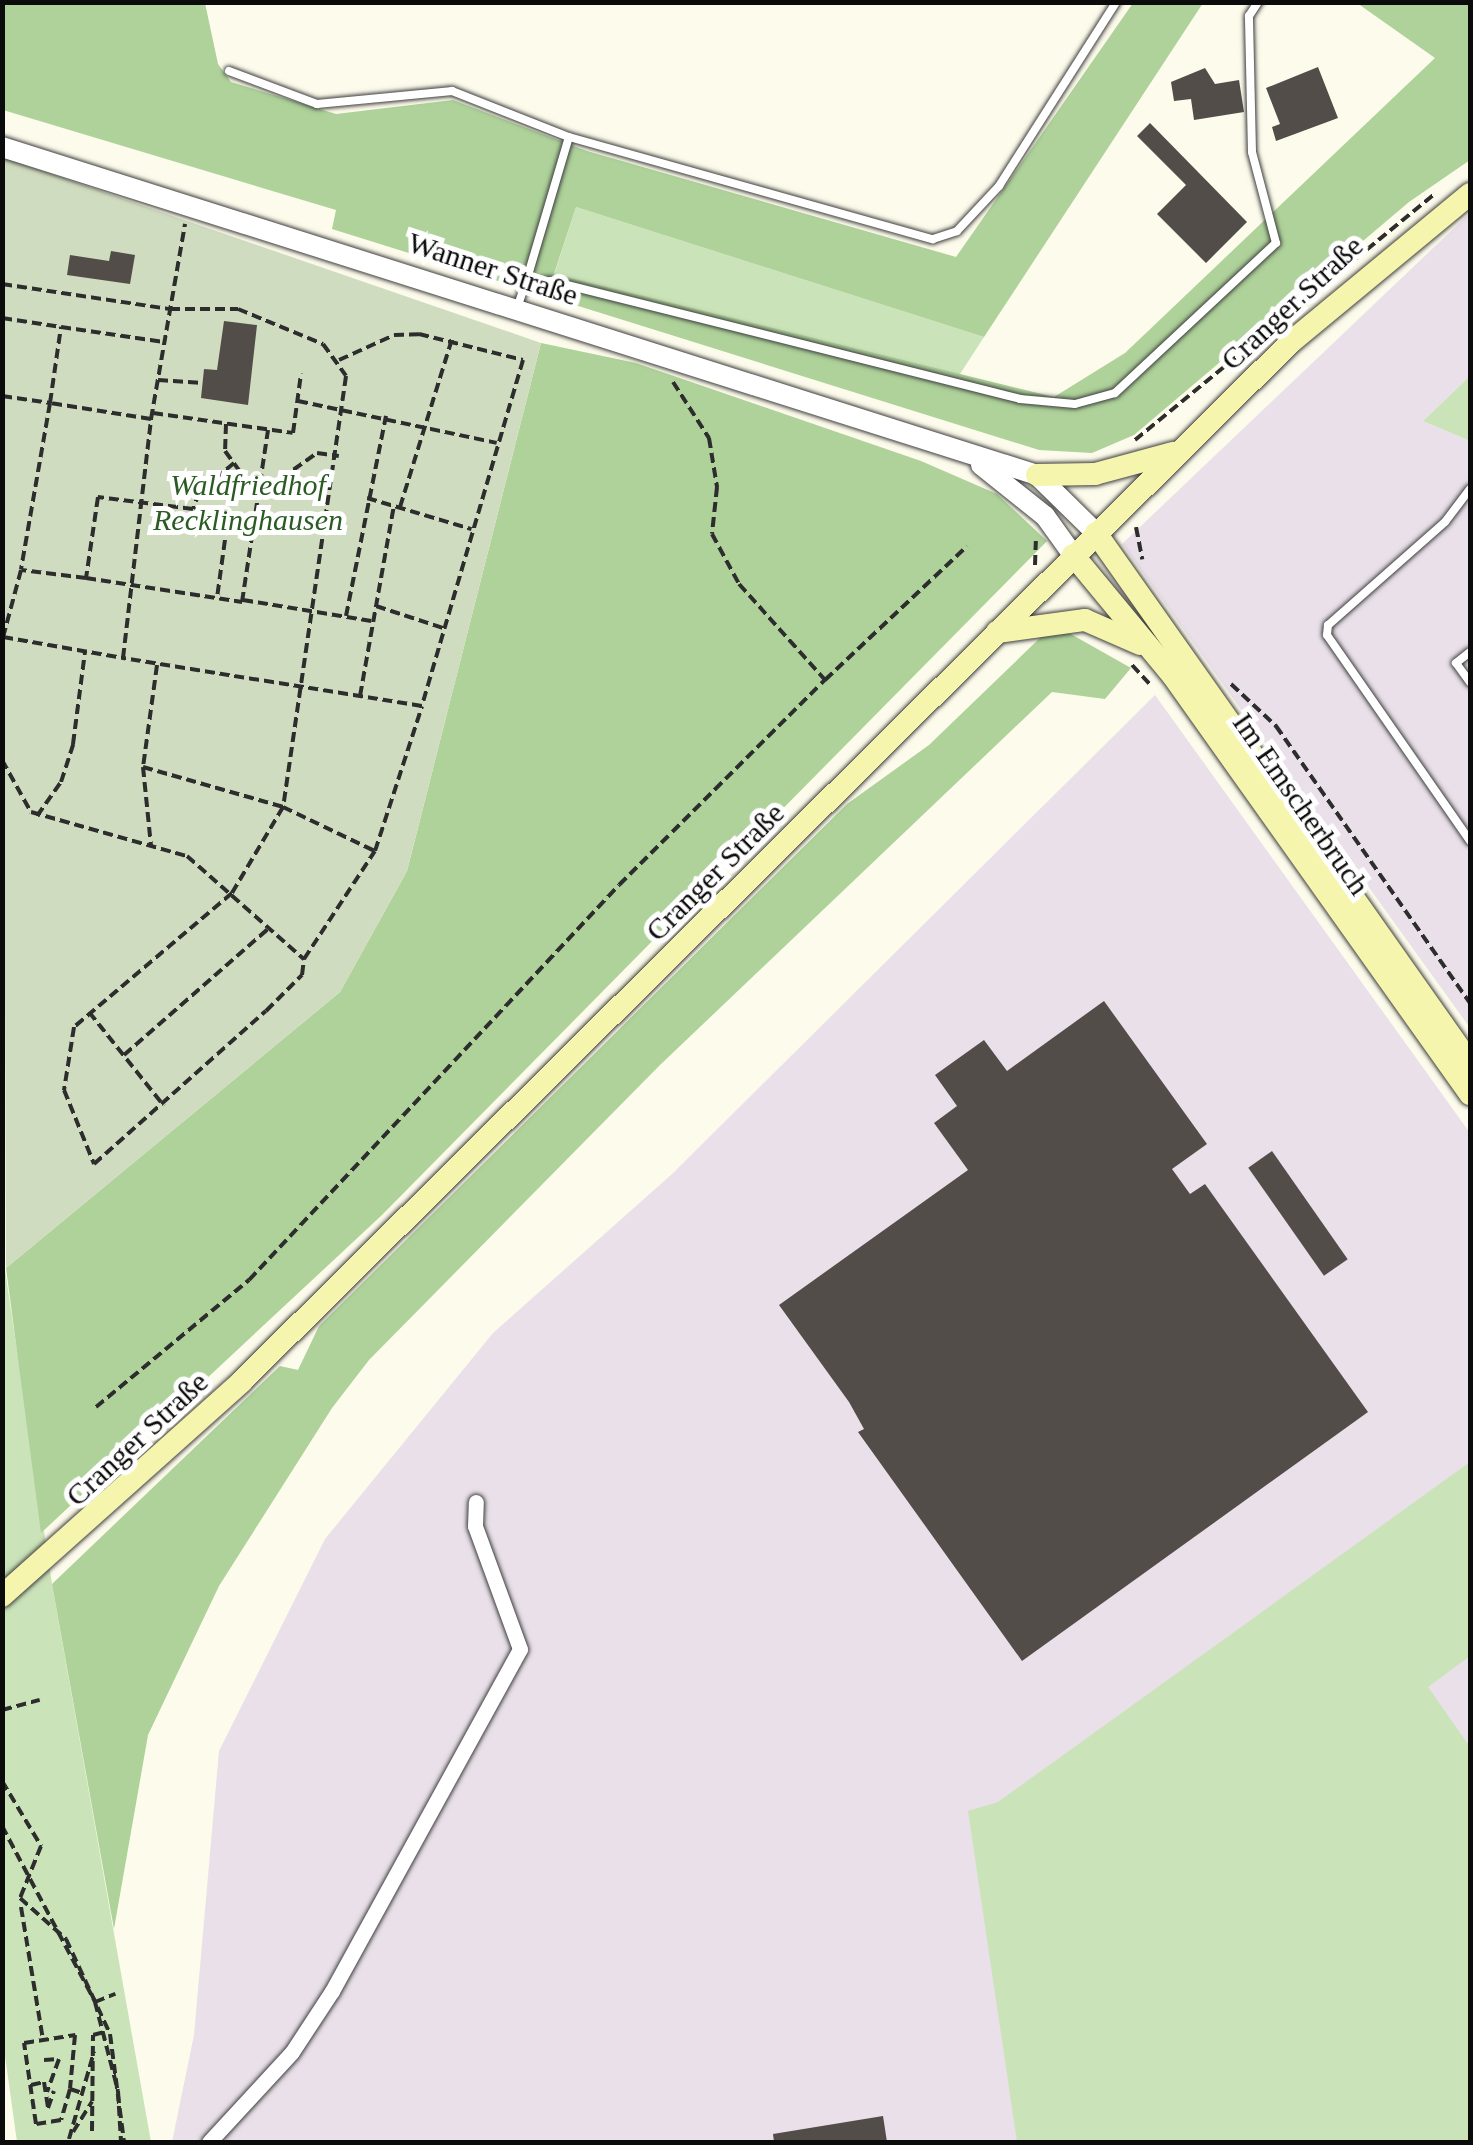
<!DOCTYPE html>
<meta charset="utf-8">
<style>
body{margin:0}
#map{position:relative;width:1473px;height:2145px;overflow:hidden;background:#fdfbeb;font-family:"Times New Roman",serif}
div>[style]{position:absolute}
.industrial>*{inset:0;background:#e9e0e9}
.green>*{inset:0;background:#cbe3b9}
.forest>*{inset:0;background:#aed29a}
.cemetery>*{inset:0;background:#d0dcbf}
.building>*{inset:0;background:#524d49;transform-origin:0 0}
.path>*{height:4px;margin-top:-2px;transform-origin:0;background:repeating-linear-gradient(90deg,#2d2d2d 0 10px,transparent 0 15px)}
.roads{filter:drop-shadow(0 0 2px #3e3e3e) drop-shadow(0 0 2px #3e3e3e)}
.service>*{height:8px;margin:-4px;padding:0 4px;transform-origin:4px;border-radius:4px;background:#fff}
.minor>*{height:15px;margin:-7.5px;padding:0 7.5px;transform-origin:7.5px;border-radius:7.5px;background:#fff}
.tertiary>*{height:20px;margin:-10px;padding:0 10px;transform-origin:10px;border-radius:10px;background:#fff}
.secondary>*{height:22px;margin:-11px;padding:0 11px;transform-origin:11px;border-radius:11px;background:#f6f5ad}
span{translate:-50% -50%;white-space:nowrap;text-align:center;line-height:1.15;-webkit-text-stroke:10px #fff;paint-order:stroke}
.street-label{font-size:30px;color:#0b0b0b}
.park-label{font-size:30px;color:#295b23;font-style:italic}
.frame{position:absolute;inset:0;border:5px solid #0b0b0b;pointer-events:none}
</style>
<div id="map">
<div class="industrial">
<div style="clip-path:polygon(1470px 213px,1470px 376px,1423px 421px,1470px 441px,1470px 1028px,1122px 544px)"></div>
<div style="clip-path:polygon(1155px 695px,1470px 1133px,1470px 2142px,172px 2142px,194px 2035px,219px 1751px,325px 1539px,493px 1333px,671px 1175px)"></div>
</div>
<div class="green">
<div style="clip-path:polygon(576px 207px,984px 337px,958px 377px,554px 275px)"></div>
<div style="clip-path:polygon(1470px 376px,1470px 441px,1423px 421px)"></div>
<div style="clip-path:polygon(2px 1250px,52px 1584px,151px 2142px,17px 2142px,2px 2034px)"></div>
<div style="clip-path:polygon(1470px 1462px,1470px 1656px,1428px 1687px,1470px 1747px,1470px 2142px,1017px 2142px,968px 1811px,998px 1802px)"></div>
</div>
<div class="forest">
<div style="clip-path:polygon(2px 3px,205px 3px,218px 64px,231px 82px,336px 114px,453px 100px,587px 151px,956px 257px,1133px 3px,1203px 3px,984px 337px,576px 207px,554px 274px,1054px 397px,1125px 353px,1435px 58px,1357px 3px,1470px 3px,1470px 160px,1409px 202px,1134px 435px,1092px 453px,1039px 450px,332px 229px,336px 210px,3px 110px)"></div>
<div style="clip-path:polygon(541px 343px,636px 363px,921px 461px,997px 494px,1047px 541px,382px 1215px,41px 1533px,6px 1268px,340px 992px,407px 871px)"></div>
<div style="clip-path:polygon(1069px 633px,1131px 668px,1105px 699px,1052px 692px,660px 1065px,369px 1360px,332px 1408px,219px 1586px,148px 1735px,114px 1929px,52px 1584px,280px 1366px,298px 1370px,319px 1326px,847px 804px,929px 745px,1042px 636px)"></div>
</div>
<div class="cemetery">
<div style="clip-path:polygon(2px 157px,541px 343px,407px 871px,340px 992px,6px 1268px)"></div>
</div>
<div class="building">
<div style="clip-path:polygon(1318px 67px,1338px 118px,1276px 141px,1272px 127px,1280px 124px,1266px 88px)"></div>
<div style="clip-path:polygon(1205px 68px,1215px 84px,1239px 80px,1244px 112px,1194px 120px,1191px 99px,1174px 101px,1171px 82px)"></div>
<div style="clip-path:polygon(1150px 123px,1247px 222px,1206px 263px,1157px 214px,1186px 185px,1137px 136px)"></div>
<div style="clip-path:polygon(111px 251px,135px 255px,130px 284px,67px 275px,70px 255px,109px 261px)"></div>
<div style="clip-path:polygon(224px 321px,257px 325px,248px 405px,201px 398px,204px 369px,217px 370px)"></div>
<div style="clip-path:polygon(1104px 1001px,1207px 1144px,1172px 1169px,1190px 1194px,1205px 1184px,1368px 1412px,1022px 1661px,858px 1432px,864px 1429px,849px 1402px,779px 1305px,968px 1170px,934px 1123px,957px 1106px,935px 1075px,984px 1040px,1007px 1071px)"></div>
<div style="left:1272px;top:1151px;width:132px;height:29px;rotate:55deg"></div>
<div style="clip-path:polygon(883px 2116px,887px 2142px,774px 2142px,773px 2134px)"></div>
</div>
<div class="path">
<div style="left:2px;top:284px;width:170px;rotate:8.5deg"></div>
<div style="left:170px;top:309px;width:68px"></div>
<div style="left:238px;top:309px;width:92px;rotate:22.4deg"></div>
<div style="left:323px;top:344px;width:39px;rotate:54deg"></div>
<div style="left:346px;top:376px;width:436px;rotate:98.3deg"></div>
<div style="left:283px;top:807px;width:100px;rotate:120.7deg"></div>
<div style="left:232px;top:893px;width:207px;rotate:139.7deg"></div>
<div style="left:74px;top:1027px;width:64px;rotate:99deg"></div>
<div style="left:64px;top:1090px;width:80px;rotate:67.9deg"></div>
<div style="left:94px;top:1164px;width:230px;rotate:-41.7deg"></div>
<div style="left:266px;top:1011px;width:51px;rotate:-45deg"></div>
<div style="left:302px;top:975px;width:16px;rotate:-83deg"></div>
<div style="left:2px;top:318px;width:60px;rotate:8.7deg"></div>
<div style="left:339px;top:360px;width:60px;rotate:-24.4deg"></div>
<div style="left:394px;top:335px;width:25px;rotate:-2deg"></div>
<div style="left:419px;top:334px;width:107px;rotate:14deg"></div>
<div style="left:523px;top:360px;width:360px;rotate:106.3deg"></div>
<div style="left:158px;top:380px;width:45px;rotate:3.8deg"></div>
<div style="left:673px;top:382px;width:67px;rotate:57.3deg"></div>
<div style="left:709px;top:438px;width:50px;rotate:80.7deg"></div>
<div style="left:717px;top:487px;width:47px;rotate:96.1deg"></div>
<div style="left:712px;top:534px;width:57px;rotate:61.6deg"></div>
<div style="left:739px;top:584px;width:129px;rotate:48.1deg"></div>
<div style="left:825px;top:680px;width:195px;rotate:-43.3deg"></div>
<div style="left:2px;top:396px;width:49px;rotate:8.3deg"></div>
<div style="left:50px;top:403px;width:169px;rotate:99.9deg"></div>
<div style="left:298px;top:401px;width:203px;rotate:11.9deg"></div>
<div style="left:153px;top:413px;width:141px;rotate:8.1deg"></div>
<div style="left:293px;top:433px;width:60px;rotate:-82.3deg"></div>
<div style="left:151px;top:419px;width:102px;rotate:-171deg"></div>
<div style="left:50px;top:403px;width:77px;rotate:-81.8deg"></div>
<div style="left:61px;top:327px;width:104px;rotate:8.3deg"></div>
<div style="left:226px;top:424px;width:27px;rotate:92deg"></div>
<div style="left:225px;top:451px;width:41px;rotate:54deg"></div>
<div style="left:249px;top:484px;width:20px;rotate:9deg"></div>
<div style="left:269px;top:487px;width:59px;rotate:-35.3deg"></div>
<div style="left:317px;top:453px;width:22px;rotate:8deg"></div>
<div style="left:1135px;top:440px;width:386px;rotate:-39.4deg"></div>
<div style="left:234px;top:463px;width:45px;rotate:140.4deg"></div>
<div style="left:199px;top:492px;width:18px;rotate:109deg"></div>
<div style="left:193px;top:509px;width:96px;rotate:-172.8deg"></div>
<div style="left:98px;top:497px;width:82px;rotate:98.4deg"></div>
<div style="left:86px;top:578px;width:158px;rotate:8.7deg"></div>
<div style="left:242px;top:602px;width:174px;rotate:-81.4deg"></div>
<div style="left:367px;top:498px;width:109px;rotate:16.6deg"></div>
<div style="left:196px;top:507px;width:36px;rotate:30deg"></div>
<div style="left:227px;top:525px;width:74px;rotate:97.8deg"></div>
<div style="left:400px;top:507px;width:176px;rotate:-72.8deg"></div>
<div style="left:1136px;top:527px;width:33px;rotate:79deg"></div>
<div style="left:1035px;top:565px;width:24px;rotate:-88deg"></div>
<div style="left:86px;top:578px;width:65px;rotate:-173deg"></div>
<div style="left:21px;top:570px;width:69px;rotate:105deg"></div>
<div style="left:3px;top:637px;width:122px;rotate:9.9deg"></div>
<div style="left:123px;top:658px;width:241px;rotate:-83.3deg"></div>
<div style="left:151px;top:419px;width:198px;rotate:-80.1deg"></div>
<div style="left:243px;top:600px;width:130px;rotate:9.3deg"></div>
<div style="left:376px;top:606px;width:71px;rotate:18.2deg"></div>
<div style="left:346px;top:616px;width:204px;rotate:-78.7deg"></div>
<div style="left:157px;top:665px;width:103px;rotate:97.8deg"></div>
<div style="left:143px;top:767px;width:146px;rotate:15.9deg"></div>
<div style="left:283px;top:807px;width:102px;rotate:25.6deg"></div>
<div style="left:1132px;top:665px;width:26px;rotate:47deg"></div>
<div style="left:1231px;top:684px;width:62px;rotate:43deg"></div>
<div style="left:1276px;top:726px;width:338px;rotate:55deg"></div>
<div style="left:360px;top:696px;width:194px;rotate:-79.9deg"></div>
<div style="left:2px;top:760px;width:60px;rotate:60.9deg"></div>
<div style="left:31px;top:812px;width:162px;rotate:15.8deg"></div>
<div style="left:187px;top:856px;width:156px;rotate:41.4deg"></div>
<div style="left:304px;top:959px;width:129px;rotate:-56.7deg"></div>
<div style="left:375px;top:851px;width:152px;rotate:-72deg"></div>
<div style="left:422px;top:706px;width:303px;rotate:-170.9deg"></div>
<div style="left:143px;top:767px;width:79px;rotate:84.2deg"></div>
<div style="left:37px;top:816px;width:42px;rotate:-54.8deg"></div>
<div style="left:61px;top:782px;width:40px;rotate:-72deg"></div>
<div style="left:73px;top:744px;width:94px;rotate:-82.6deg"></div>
<div style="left:89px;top:1012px;width:120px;rotate:51.4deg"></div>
<div style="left:124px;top:1055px;width:193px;rotate:-41.2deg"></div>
<div style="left:96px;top:1407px;width:199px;rotate:-39.7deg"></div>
<div style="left:249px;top:1280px;width:541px;rotate:-46.87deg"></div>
<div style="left:619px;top:885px;width:291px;rotate:-44.9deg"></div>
<div style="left:2px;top:1710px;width:39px;rotate:-15deg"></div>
<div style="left:2px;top:1781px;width:76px;rotate:59deg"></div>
<div style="left:41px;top:1846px;width:56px;rotate:112deg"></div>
<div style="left:20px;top:1898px;width:62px;rotate:41.7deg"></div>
<div style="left:66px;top:1939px;width:105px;rotate:65.1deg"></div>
<div style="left:110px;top:2034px;width:109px;rotate:82.6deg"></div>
<div style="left:2px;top:1826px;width:199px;rotate:62.1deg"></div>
<div style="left:95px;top:2002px;width:22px;rotate:-22deg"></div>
<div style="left:21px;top:1907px;width:135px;rotate:80.6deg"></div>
<div style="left:95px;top:2002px;width:92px;rotate:75.5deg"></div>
<div style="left:118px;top:2091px;width:51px;rotate:86.6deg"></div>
<div style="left:44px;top:2060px;width:15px;rotate:-4deg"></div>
<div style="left:59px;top:2059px;width:35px;rotate:110deg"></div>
<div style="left:31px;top:2085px;width:13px;rotate:-13deg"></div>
<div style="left:44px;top:2082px;width:26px;rotate:81deg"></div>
<div style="left:48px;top:2108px;width:18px;rotate:-71deg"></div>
<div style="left:70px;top:2089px;width:32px;rotate:106deg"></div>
<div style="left:61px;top:2120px;width:25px;rotate:171deg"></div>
<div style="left:36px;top:2124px;width:82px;rotate:-98.4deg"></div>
<div style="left:24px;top:2043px;width:52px;rotate:-8.9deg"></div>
<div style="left:75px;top:2035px;width:54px;rotate:95.3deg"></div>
<div style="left:70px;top:2089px;width:13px;rotate:18deg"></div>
<div style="left:92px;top:2131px;width:96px;rotate:-89.4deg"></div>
<div style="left:93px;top:2035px;width:11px;rotate:-15deg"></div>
<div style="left:73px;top:2132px;width:36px;rotate:-58deg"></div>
<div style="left:69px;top:2139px;width:91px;rotate:-74deg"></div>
</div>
<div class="roads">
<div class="service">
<div style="left:229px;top:71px;width:94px;rotate:20.6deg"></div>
<div style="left:317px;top:104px;width:136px;rotate:-5.5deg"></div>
<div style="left:452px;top:91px;width:126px;rotate:21.5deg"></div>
<div style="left:569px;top:137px;width:378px;rotate:15.7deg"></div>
<div style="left:933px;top:239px;width:25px;rotate:-18deg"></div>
<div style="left:957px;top:231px;width:62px;rotate:-47deg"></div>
<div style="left:999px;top:186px;width:218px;rotate:-57.5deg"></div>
<div style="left:526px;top:282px;width:151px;rotate:-73.5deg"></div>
<div style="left:517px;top:308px;width:28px;rotate:-71deg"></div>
<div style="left:526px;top:282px;width:25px;rotate:-2deg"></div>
<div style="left:551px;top:281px;width:484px;rotate:14.1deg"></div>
<div style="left:1020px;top:399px;width:55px;rotate:5.2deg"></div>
<div style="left:1075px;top:404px;width:41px;rotate:-15.4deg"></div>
<div style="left:1115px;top:393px;width:220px;rotate:-43deg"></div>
<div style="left:1276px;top:243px;width:94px;rotate:-104.8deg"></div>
<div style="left:1252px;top:152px;width:136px;rotate:-91.3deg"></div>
<div style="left:1249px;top:16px;width:17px;rotate:-57deg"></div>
<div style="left:1470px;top:489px;width:41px;rotate:127.1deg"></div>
<div style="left:1445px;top:522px;width:156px;rotate:138.6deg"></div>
<div style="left:1328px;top:625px;width:10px;rotate:96deg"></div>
<div style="left:1327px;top:635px;width:251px;rotate:55.2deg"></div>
<div style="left:1470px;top:652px;width:18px;rotate:142deg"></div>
<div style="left:1456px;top:663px;width:24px;rotate:54deg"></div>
</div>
<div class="minor">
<div style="left:209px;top:2142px;width:122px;rotate:-47.3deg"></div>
<div style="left:292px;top:2052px;width:73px;rotate:-56.7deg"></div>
<div style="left:332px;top:1991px;width:390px;rotate:-61.2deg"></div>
<div style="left:520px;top:1649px;width:131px;rotate:-110.1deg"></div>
<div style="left:475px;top:1526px;width:24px;rotate:-88deg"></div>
</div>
<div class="tertiary">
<div style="left:2px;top:147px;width:1086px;rotate:17.58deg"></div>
<div style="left:1037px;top:475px;width:83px;rotate:44.5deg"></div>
<div style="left:981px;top:465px;width:82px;rotate:38.6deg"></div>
<div style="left:1045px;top:516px;width:48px;rotate:54.3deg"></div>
</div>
<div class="secondary">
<div style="left:1037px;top:475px;width:58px;rotate:-1deg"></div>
<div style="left:1095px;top:474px;width:81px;rotate:-15.1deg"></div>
<div style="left:1096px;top:533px;width:649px;rotate:54.79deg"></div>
<div style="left:1073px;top:555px;width:157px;rotate:50.4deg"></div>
<div style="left:1173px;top:676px;width:513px;rotate:54.61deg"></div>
<div style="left:997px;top:632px;width:89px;rotate:-7.8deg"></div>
<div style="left:1085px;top:620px;width:60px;rotate:23.6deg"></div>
<div style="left:2px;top:1596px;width:321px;rotate:-41.8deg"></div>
<div style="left:241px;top:1382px;width:1478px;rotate:-44.73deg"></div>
<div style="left:1291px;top:342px;width:232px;rotate:-39.6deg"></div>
</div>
</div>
<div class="street-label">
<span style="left:493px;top:269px;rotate:18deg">Wanner Straße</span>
<span style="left:1292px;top:303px;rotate:-43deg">Cranger Straße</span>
<span style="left:1301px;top:804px;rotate:55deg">Im Emscherbruch</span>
<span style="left:715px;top:872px;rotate:-45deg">Cranger Straße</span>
<span style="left:137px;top:1439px;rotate:-43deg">Cranger Straße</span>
</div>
<div class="park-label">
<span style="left:248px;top:502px">Waldfriedhof<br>Recklinghausen</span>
</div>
<div class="frame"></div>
</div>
